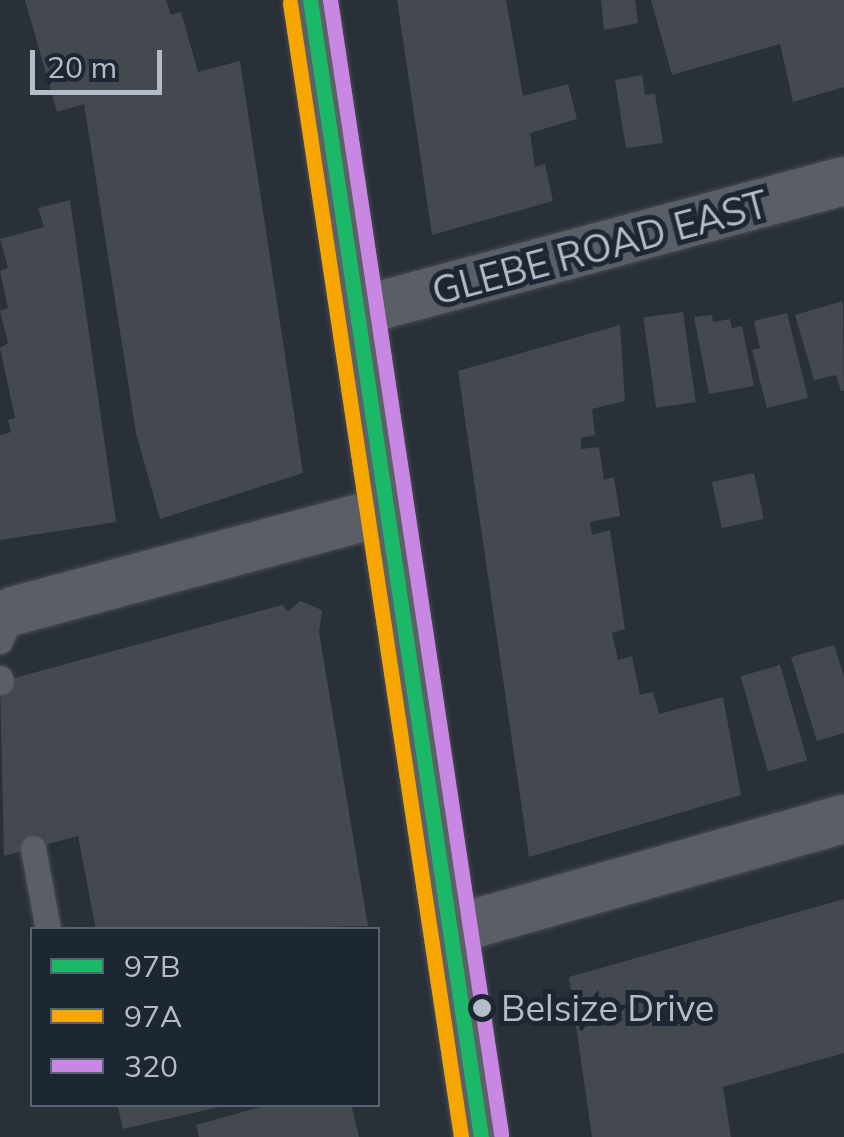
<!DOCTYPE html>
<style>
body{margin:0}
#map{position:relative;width:844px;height:1137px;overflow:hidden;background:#2a3038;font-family:Mulish,sans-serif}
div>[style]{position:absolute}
.building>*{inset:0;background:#444950;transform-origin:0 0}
.roads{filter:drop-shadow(0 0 2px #484c53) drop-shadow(0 0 2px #484c53)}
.service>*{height:25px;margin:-12.5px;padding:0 12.5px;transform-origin:12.5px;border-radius:12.5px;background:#5a5e66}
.minor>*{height:48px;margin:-24px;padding:0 24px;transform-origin:24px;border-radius:24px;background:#5a5e66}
.primary>*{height:55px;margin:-27.5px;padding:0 27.5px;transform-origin:27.5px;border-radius:27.5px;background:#5c6168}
.bus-1>*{height:15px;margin:-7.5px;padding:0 7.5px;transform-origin:7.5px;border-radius:7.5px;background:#1ab867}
.bus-2>*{height:15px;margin:-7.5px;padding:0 7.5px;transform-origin:7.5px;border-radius:7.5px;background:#f7a600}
.bus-3>*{height:15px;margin:-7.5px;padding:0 7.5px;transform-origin:7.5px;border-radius:7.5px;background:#c787e3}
.dots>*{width:28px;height:28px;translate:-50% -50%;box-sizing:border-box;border:5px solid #1d2633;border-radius:50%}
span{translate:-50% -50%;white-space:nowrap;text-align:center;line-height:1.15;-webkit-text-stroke:10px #1d2633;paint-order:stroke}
.bus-label{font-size:36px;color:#b4bcc9}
.left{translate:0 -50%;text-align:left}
.street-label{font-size:38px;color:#b4bcc9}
.legend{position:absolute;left:30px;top:927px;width:350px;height:180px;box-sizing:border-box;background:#1d2633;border:2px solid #59626f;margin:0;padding:12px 18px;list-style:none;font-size:30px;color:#b4bcc9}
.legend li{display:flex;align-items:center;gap:20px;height:50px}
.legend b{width:50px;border:2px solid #59626f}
.scale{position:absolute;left:30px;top:50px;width:132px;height:45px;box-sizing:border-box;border:5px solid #b4bcc9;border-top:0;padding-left:12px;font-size:30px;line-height:35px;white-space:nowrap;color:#b4bcc9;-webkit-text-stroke:8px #1d2633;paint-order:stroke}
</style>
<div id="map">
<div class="building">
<div style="clip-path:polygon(25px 0,166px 0,171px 15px,181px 12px,198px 72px,240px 61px,303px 473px,160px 519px,136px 433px,84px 104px,57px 112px)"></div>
<div style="clip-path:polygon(397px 0,506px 0,523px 96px,568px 84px,577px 119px,530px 133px,535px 167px,545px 164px,553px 201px,432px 235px)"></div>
<div style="clip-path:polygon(601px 0,635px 0,638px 23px,604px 30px)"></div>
<div style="clip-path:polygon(651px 0,844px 0,844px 87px,793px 102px,780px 44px,672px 75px)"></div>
<div style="clip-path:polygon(642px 75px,645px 95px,655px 94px,663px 143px,626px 148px,615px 80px)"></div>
<div style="clip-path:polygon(70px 200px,116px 522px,0 540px,0 435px,11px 432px,8px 420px,15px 418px,0 348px,8px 343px,0 311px,8px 308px,0 271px,8px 268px,0 239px,44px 227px,38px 208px)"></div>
<div style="clip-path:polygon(843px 301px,844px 391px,841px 391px,836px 375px,814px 380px,795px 315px)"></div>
<div style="left:683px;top:312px;width:91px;height:40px;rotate:82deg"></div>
<div style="clip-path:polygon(787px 313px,808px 398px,767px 408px,752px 350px,760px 348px,754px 321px)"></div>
<div style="clip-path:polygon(712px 315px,713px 322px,730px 319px,732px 328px,742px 326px,754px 386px,709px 394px,694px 317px)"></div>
<div style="clip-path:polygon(620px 325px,625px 401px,592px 409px,595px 435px,581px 438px,581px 449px,599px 447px,604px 480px,614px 477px,620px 516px,590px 522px,592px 535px,610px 530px,625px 629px,612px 633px,618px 660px,632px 656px,640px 695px,653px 692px,659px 714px,723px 697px,741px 795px,529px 857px,458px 371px)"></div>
<div style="left:754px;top:473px;width:47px;height:43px;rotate:78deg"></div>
<div style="clip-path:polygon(300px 601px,322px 610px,319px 632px,368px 926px,96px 930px,78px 836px,4px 856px,0 682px,282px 605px,288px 611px)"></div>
<div style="clip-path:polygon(834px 645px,844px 676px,844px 733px,817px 741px,791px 657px)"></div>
<div style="left:780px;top:665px;width:99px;height:41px;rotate:74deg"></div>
<div style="clip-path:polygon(844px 899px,844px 1053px,723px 1087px,731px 1137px,592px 1137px,569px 977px)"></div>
<div style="clip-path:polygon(117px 1104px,223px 1104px,223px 1106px,123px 1129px)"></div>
<div style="clip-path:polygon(271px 1104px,351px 1104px,359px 1137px,199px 1137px,196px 1125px)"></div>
</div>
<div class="roads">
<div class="service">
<div style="left:0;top:641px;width:33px;rotate:-67deg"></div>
<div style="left:0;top:678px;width:4px;rotate:76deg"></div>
<div style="left:33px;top:848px;width:83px;rotate:79.6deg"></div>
</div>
<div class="minor">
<div style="left:356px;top:312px;width:505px;rotate:-15.03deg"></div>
<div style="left:13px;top:611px;width:385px;rotate:-15deg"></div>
<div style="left:451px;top:930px;width:408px;rotate:-15.8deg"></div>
</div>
<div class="primary">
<div style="left:310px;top:0;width:1150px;rotate:81.45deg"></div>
</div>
</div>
<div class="bus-1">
<div style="left:310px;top:0;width:1150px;rotate:81.45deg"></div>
</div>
<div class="bus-2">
<div style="left:290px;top:3px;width:1147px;rotate:81.42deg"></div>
</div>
<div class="bus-3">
<div style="left:330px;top:0;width:1147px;rotate:81.42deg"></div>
</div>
<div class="dots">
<div style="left:482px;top:1008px;background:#b4bcc9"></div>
</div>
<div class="bus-label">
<span class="left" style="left:501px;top:1008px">Belsize Drive</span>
</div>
<div class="street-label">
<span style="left:600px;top:248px;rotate:-15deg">GLEBE ROAD EAST</span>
</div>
<ul class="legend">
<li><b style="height:12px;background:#1ab867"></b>97B</li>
<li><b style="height:12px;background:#f7a600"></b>97A</li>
<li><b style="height:12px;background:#c787e3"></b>320</li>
</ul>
<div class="scale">20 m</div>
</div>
